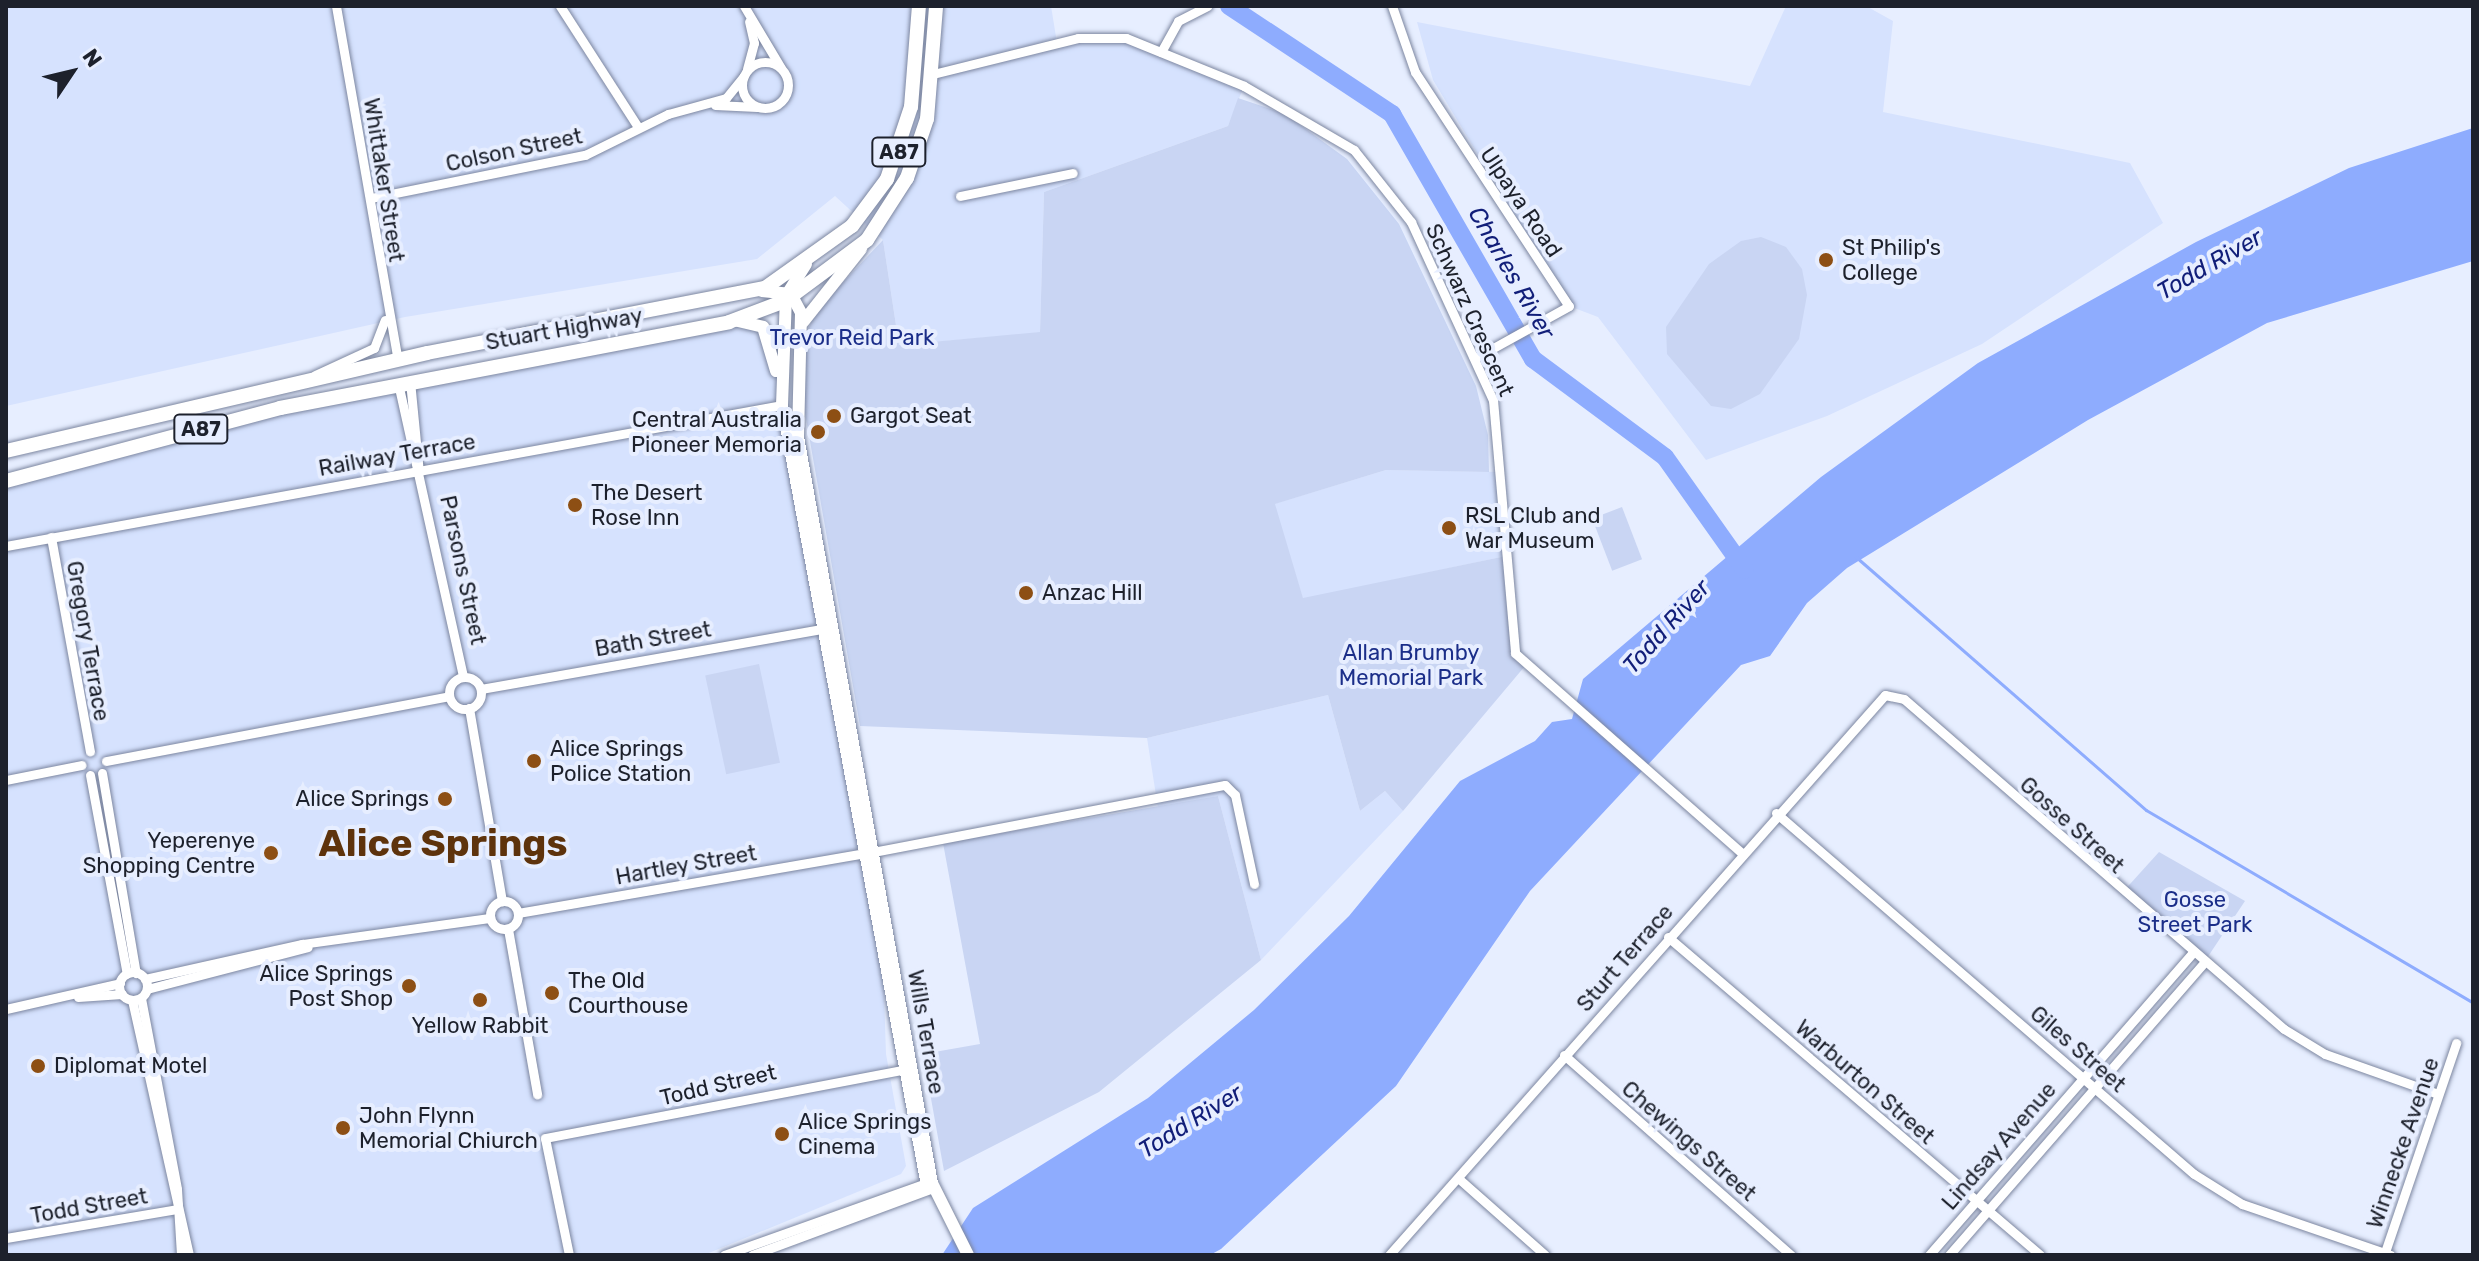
<!DOCTYPE html>
<style>
body{margin:0}
#map{position:relative;width:2479px;height:1261px;overflow:hidden;background:#e7eeff;font-family:Rubik,sans-serif}
div>[style]{position:absolute}
.built>*{inset:0;background:#d6e2fe}
.green>*{inset:0;background:#c9d5f3;transform-origin:0 0}
.water>*{inset:0;background:#8eacfe}
.stream>*{height:3px;margin:-1.5px;padding:0 1.5px;transform-origin:1.5px;border-radius:1.5px;background:#8eacfe}
.river>*{height:18px;margin:-9px;padding:0 9px;transform-origin:9px;border-radius:9px;background:#8eacfe}
.roads{filter:drop-shadow(0 0 2px #7c86a0) drop-shadow(0 0 2px #7c86a0)}
.minor>*{height:9px;margin:-4.5px;padding:0 4.5px;transform-origin:4.5px;border-radius:4.5px;background:#fff}
.minor>.ring{margin:-4.5px;padding:0;box-sizing:content-box;background:none;border:9px solid #fff;border-radius:50%}
.secondary>*{height:12px;margin:-6px;padding:0 6px;transform-origin:6px;border-radius:6px;background:#fff}
.trunk>*{height:14px;margin:-7px;padding:0 7px;transform-origin:7px;border-radius:7px;background:#fff}
.dots>*{width:22px;height:22px;translate:-50% -50%;box-sizing:border-box;border:4px solid #e7eeff;border-radius:50%}
span{translate:-50% -50%;white-space:nowrap;text-align:center;line-height:1.15;-webkit-text-stroke:8px #e7eeff;paint-order:stroke}
.shield-label span{padding:2px 6px;background:#e7eeff;border:2px solid;border-radius:6px;-webkit-text-stroke-width:0}
.shield-label{font-size:20px;color:#1d212c;font-weight:700}
.street-label{font-size:22px;color:#1d212c}
.poi-label{font-size:22px;color:#1d212c}
.left{translate:0 -50%;text-align:left}
.right{translate:-100% -50%;text-align:right}
.park-label{font-size:22px;color:#1b2e89}
.water-label{font-size:24px;color:#111e79;font-style:italic}
.town-label{font-size:38px;color:#5e330c;font-weight:700}
.frame{position:absolute;inset:0;border:8px solid #1d212c;pointer-events:none}
.north{position:absolute;left:32px;top:32px;width:80px;height:80px;-webkit-text-stroke:6px #e7eeff;paint-order:stroke;rotate:55deg;font-size:22px;font-weight:700;line-height:32px;text-align:center;color:#1d212c}
.north::after{content:'';display:block;margin:auto;width:28px;height:36px;background:#1d212c;clip-path:polygon(50% 0,100% 100%,50% 72%,0 100%)}
</style>
<div id="map">
<div class="built">
<div style="clip-path:polygon(6px 6px,1051px 6px,1057px 43px,1111px 36px,1244px 86px,1228px 126px,1044px 192px,1040px 333px,899px 345px,883px 240px,835px 196px,757px 259px,405px 317px,6px 406px)"></div>
<div style="clip-path:polygon(1786px 6px,1866px 6px,1893px 21px,1883px 112px,2130px 163px,2163px 223px,1982px 344px,1827px 416px,1706px 460px,1598px 317px,1569px 306px,1433px 80px,1417px 22px,1750px 86px)"></div>
<div style="clip-path:polygon(745px 320px,767px 329px,782px 386px,883px 963px,886px 1054px,906px 1166px,901px 1174px,704px 1255px,6px 1255px,6px 481px,208px 427px)"></div>
<div style="clip-path:polygon(1386px 470px,1503px 472px,1506px 556px,1303px 599px,1274px 504px)"></div>
<div style="clip-path:polygon(1328px 695px,1360px 811px,1385px 791px,1403px 811px,1261px 960px,1218px 796px,1158px 808px,1147px 738px)"></div>
</div>
<div class="green">
<div style="clip-path:polygon(1238px 98px,1285px 114px,1347px 159px,1399px 224px,1476px 386px,1488px 435px,1489px 472px,1386px 470px,1275px 504px,1303px 598px,1506px 556px,1510px 639px,1525px 666px,1403px 811px,1385px 791px,1360px 811px,1328px 695px,1147px 738px,860px 726px,804px 407px,807px 332px,816px 311px,883px 240px,899px 345px,1040px 332px,1044px 192px,1228px 126px)"></div>
<div style="clip-path:polygon(1761px 237px,1786px 247px,1802px 269px,1807px 295px,1799px 339px,1760px 394px,1731px 409px,1711px 406px,1667px 354px,1666px 327px,1709px 264px,1741px 241px)"></div>
<div style="left:1622px;top:507px;width:56px;height:32px;rotate:69deg"></div>
<div style="left:759px;top:664px;width:101px;height:55px;rotate:78deg"></div>
<div style="clip-path:polygon(1218px 796px,1261px 960px,1099px 1092px,944px 1171px,923px 1054px,980px 1044px,943px 843px)"></div>
<div style="clip-path:polygon(2159px 852px,2245px 901px,2203px 964px,2121px 894px)"></div>
</div>
<div class="water">
<div style="clip-path:polygon(2473px 128px,2473px 261px,2267px 323px,2088px 420px,1847px 568px,1807px 603px,1770px 656px,1741px 665px,1530px 891px,1396px 1086px,1221px 1249px,1210px 1255px,942px 1255px,973px 1208px,1148px 1098px,1254px 1010px,1349px 916px,1460px 781px,1535px 741px,1552px 722px,1572px 719px,1583px 679px,1821px 477px,1978px 363px,2196px 242px,2349px 168px)"></div>
</div>
<div class="stream">
<div style="left:1856px;top:557px;width:385px;rotate:41.1deg"></div>
<div style="left:2146px;top:810px;width:380px;rotate:30.5deg"></div>
</div>
<div class="river">
<div style="left:1229px;top:6px;width:196px;rotate:33.5deg"></div>
<div style="left:1392px;top:114px;width:283px;rotate:60.1deg"></div>
<div style="left:1533px;top:359px;width:164px;rotate:36.6deg"></div>
<div style="left:1665px;top:457px;width:138px;rotate:54.7deg"></div>
</div>
<div class="roads">
<div class="minor">
<div style="left:336px;top:6px;width:359px;rotate:80.1deg"></div>
<div style="left:560px;top:6px;width:144px;rotate:57.2deg"></div>
<div style="left:744px;top:6px;width:72px;rotate:59.2deg"></div>
<div style="left:1392px;top:6px;width:70px;rotate:70.8deg"></div>
<div style="left:1415px;top:72px;width:280px;rotate:56.7deg"></div>
<div style="left:1569px;top:306px;width:107px;rotate:151deg"></div>
<div style="left:1161px;top:52px;width:35px;rotate:-61deg"></div>
<div style="left:1178px;top:21px;width:33px;rotate:-27deg"></div>
<div class="ring" style="left:742px;top:62px;width:37px;height:37px"></div>
<div style="left:747px;top:69px;width:27px;rotate:-75deg"></div>
<div style="left:754px;top:43px;width:22px;rotate:-103deg"></div>
<div style="left:933px;top:74px;width:149px;rotate:-13.9deg"></div>
<div style="left:1078px;top:38px;width:48px"></div>
<div style="left:1126px;top:38px;width:127px;rotate:22.1deg"></div>
<div style="left:1244px;top:86px;width:127px;rotate:30.2deg"></div>
<div style="left:1354px;top:150px;width:92px;rotate:51.6deg"></div>
<div style="left:1411px;top:222px;width:196px;rotate:65.3deg"></div>
<div style="left:1493px;top:400px;width:254px;rotate:85deg"></div>
<div style="left:1515px;top:653px;width:301px;rotate:41.4deg"></div>
<div style="left:715px;top:105px;width:42px;rotate:2.7deg"></div>
<div style="left:960px;top:196px;width:115px;rotate:-11.5deg"></div>
<div style="left:371px;top:198px;width:218px;rotate:-11.4deg"></div>
<div style="left:585px;top:155px;width:93px;rotate:-26.3deg"></div>
<div style="left:668px;top:114px;width:60px;rotate:-15.4deg"></div>
<div style="left:726px;top:98px;width:28px;rotate:-51deg"></div>
<div style="left:315px;top:375px;width:65px;rotate:-24.6deg"></div>
<div style="left:374px;top:348px;width:30px;rotate:-69deg"></div>
<div style="left:410px;top:381px;width:91px;rotate:84.4deg"></div>
<div style="left:398px;top:383px;width:300px;rotate:77.5deg"></div>
<div style="left:51px;top:537px;width:218px;rotate:79.7deg"></div>
<div style="left:6px;top:546px;width:789px;rotate:-10.3deg"></div>
<div class="ring" style="left:449px;top:677px;width:23px;height:23px"></div>
<div style="left:481px;top:689px;width:347px;rotate:-10deg"></div>
<div style="left:469px;top:708px;width:196px;rotate:80.3deg"></div>
<div style="left:106px;top:761px;width:349px;rotate:-10.7deg"></div>
<div style="left:102px;top:773px;width:203px;rotate:80.4deg"></div>
<div style="left:90px;top:775px;width:202px;rotate:79.5deg"></div>
<div style="left:6px;top:780px;width:77px;rotate:-11.2deg"></div>
<div style="left:1776px;top:813px;width:552px;rotate:40.82deg"></div>
<div style="left:2194px;top:1174px;width:57px;rotate:32deg"></div>
<div style="left:2242px;top:1204px;width:157px;rotate:19deg"></div>
<div style="left:873px;top:852px;width:358px;rotate:-10.8deg"></div>
<div style="left:1225px;top:785px;width:14px;rotate:45deg"></div>
<div style="left:1235px;top:795px;width:91px;rotate:77.9deg"></div>
<div class="ring" style="left:490px;top:901px;width:19px;height:19px"></div>
<div style="left:518px;top:913px;width:348px;rotate:-9.8deg"></div>
<div style="left:508px;top:929px;width:168px;rotate:80deg"></div>
<div style="left:1668px;top:937px;width:489px;rotate:40.5deg"></div>
<div class="ring" style="left:119px;top:972px;width:19px;height:19px"></div>
<div style="left:145px;top:979px;width:161px;rotate:-12.6deg"></div>
<div style="left:302px;top:944px;width:190px;rotate:-7.9deg"></div>
<div style="left:147px;top:989px;width:166px;rotate:-14.6deg"></div>
<div style="left:78px;top:997px;width:44px;rotate:-3.9deg"></div>
<div style="left:141px;top:998px;width:194px;rotate:79.3deg"></div>
<div style="left:177px;top:1189px;width:66px;rotate:86.5deg"></div>
<div style="left:132px;top:1000px;width:261px;rotate:77.4deg"></div>
<div style="left:6px;top:1009px;width:117px;rotate:-12.8deg"></div>
<div style="left:1564px;top:1055px;width:303px;rotate:41.4deg"></div>
<div style="left:1458px;top:1178px;width:116px;rotate:41.5deg"></div>
<div style="left:6px;top:1238px;width:173px;rotate:-9.6deg"></div>
<div style="left:569px;top:1255px;width:119px;rotate:-101.6deg"></div>
<div style="left:545px;top:1138px;width:362px;rotate:-10.8deg"></div>
<div style="left:724px;top:1255px;width:214px;rotate:-19.6deg"></div>
<div style="left:752px;top:1255px;width:190px;rotate:-20.3deg"></div>
<div style="left:1389px;top:1255px;width:748px;rotate:-48.47deg"></div>
<div style="left:1885px;top:695px;width:19px;rotate:12deg"></div>
<div style="left:1904px;top:699px;width:503px;rotate:40.97deg"></div>
<div style="left:2284px;top:1029px;width:48px;rotate:31.4deg"></div>
<div style="left:2325px;top:1054px;width:120px;rotate:19.5deg"></div>
<div style="left:1929px;top:1255px;width:400px;rotate:-48.9deg"></div>
<div style="left:1949px;top:1255px;width:386px;rotate:-48.9deg"></div>
<div style="left:2384px;top:1255px;width:224px;rotate:-71.2deg"></div>
</div>
<div class="secondary">
<div style="left:806px;top:264px;width:38px;rotate:122deg"></div>
<div style="left:786px;top:296px;width:109px;rotate:92.1deg"></div>
<div style="left:782px;top:405px;width:794px;rotate:79.48deg"></div>
<div style="left:762px;top:291px;width:29px;rotate:6deg"></div>
<div style="left:791px;top:294px;width:21px;rotate:62deg"></div>
<div style="left:801px;top:313px;width:124px;rotate:91.4deg"></div>
<div style="left:798px;top:437px;width:758px;rotate:79.82deg"></div>
<div style="left:932px;top:1183px;width:80px;rotate:63.4deg"></div>
<div style="left:738px;top:321px;width:26px;rotate:13deg"></div>
<div style="left:763px;top:327px;width:46px;rotate:73.5deg"></div>
<div style="left:803px;top:322px;width:93px;rotate:-51.5deg"></div>
</div>
<div class="trunk">
<div style="left:6px;top:451px;width:432px;rotate:-13.1deg"></div>
<div style="left:427px;top:353px;width:344px;rotate:-10.9deg"></div>
<div style="left:765px;top:288px;width:107px;rotate:-35.5deg"></div>
<div style="left:852px;top:226px;width:59px;rotate:-53.3deg"></div>
<div style="left:887px;top:179px;width:76px;rotate:-71.6deg"></div>
<div style="left:911px;top:107px;width:101px;rotate:-85.5deg"></div>
<div style="left:6px;top:481px;width:284px;rotate:-14.9deg"></div>
<div style="left:280px;top:408px;width:457px;rotate:-10.8deg"></div>
<div style="left:729px;top:322px;width:60px;rotate:-20.6deg"></div>
<div style="left:785px;top:301px;width:102px;rotate:-36.6deg"></div>
<div style="left:867px;top:240px;width:74px;rotate:-57.2deg"></div>
<div style="left:907px;top:178px;width:62px;rotate:-71.3deg"></div>
<div style="left:927px;top:119px;width:113px;rotate:-85.4deg"></div>
</div>
</div>
<div class="dots">
<div style="left:1826px;top:260px;background:#8d4f14"></div>
<div style="left:834px;top:416px;background:#8d4f14"></div>
<div style="left:818px;top:432px;background:#8d4f14"></div>
<div style="left:575px;top:505px;background:#8d4f14"></div>
<div style="left:1449px;top:528px;background:#8d4f14"></div>
<div style="left:1026px;top:593px;background:#8d4f14"></div>
<div style="left:534px;top:761px;background:#8d4f14"></div>
<div style="left:445px;top:799px;background:#8d4f14"></div>
<div style="left:271px;top:853px;background:#8d4f14"></div>
<div style="left:409px;top:986px;background:#8d4f14"></div>
<div style="left:552px;top:993px;background:#8d4f14"></div>
<div style="left:480px;top:1000px;background:#8d4f14"></div>
<div style="left:38px;top:1066px;background:#8d4f14"></div>
<div style="left:343px;top:1128px;background:#8d4f14"></div>
<div style="left:782px;top:1134px;background:#8d4f14"></div>
</div>
<div class="shield-label">
<span style="left:899px;top:152px">A87</span>
<span style="left:201px;top:429px">A87</span>
</div>
<div class="street-label">
<span style="left:514px;top:150px;rotate:-12deg">Colson Street</span>
<span style="left:384px;top:180px;rotate:81deg">Whittaker Street</span>
<span style="left:1521px;top:202px;rotate:56deg">Ulpaya Road</span>
<span style="left:1470px;top:310px;rotate:66deg">Schwarz Crescent</span>
<span style="left:564px;top:329px;rotate:-10deg">Stuart Highway</span>
<span style="left:397px;top:455px;rotate:-10deg">Railway Terrace</span>
<span style="left:463px;top:570px;rotate:78deg">Parsons Street</span>
<span style="left:653px;top:639px;rotate:-10deg">Bath Street</span>
<span style="left:88px;top:641px;rotate:80deg">Gregory Terrace</span>
<span style="left:2072px;top:825px;rotate:42deg">Gosse Street</span>
<span style="left:686px;top:865px;rotate:-10deg">Hartley Street</span>
<span style="left:1625px;top:958px;rotate:-49deg">Sturt Terrace</span>
<span style="left:926px;top:1032px;rotate:80deg">Wills Terrace</span>
<span style="left:2078px;top:1049px;rotate:41deg">Giles Street</span>
<span style="left:1865px;top:1082px;rotate:41deg">Warburton Street</span>
<span style="left:718px;top:1085px;rotate:-13deg">Todd Street</span>
<span style="left:1689px;top:1141px;rotate:41deg">Chewings Street</span>
<span style="left:2403px;top:1143px;rotate:-71deg">Winnecke Avenue</span>
<span style="left:1999px;top:1146px;rotate:-49deg">Lindsay Avenue</span>
<span style="left:89px;top:1206px;rotate:-10deg">Todd Street</span>
</div>
<div class="poi-label">
<span class="left" style="left:1842px;top:260px">St Philip's<br>College</span>
<span class="left" style="left:850px;top:416px">Gargot Seat</span>
<span class="right" style="left:802px;top:432px">Central Australia<br>Pioneer Memoria</span>
<span class="left" style="left:591px;top:505px">The Desert<br>Rose Inn</span>
<span class="left" style="left:1465px;top:528px">RSL Club and<br>War Museum</span>
<span class="left" style="left:1042px;top:593px">Anzac Hill</span>
<span class="left" style="left:550px;top:761px">Alice Springs<br>Police Station</span>
<span class="right" style="left:429px;top:799px">Alice Springs</span>
<span class="right" style="left:255px;top:853px">Yeperenye<br>Shopping Centre</span>
<span class="right" style="left:393px;top:986px">Alice Springs<br>Post Shop</span>
<span class="left" style="left:568px;top:993px">The Old<br>Courthouse</span>
<span style="left:480px;top:1026px">Yellow Rabbit</span>
<span class="left" style="left:54px;top:1066px">Diplomat Motel</span>
<span class="left" style="left:359px;top:1128px">John Flynn<br>Memorial Chiurch</span>
<span class="left" style="left:798px;top:1134px">Alice Springs<br>Cinema</span>
</div>
<div class="park-label">
<span style="left:852px;top:338px">Trevor Reid Park</span>
<span style="left:1411px;top:665px">Allan Brumby<br>Memorial Park</span>
<span style="left:2195px;top:912px">Gosse<br>Street Park</span>
</div>
<div class="water-label">
<span style="left:2210px;top:265px;rotate:-30deg">Todd River</span>
<span style="left:1511px;top:273px;rotate:60deg">Charles River</span>
<span style="left:1667px;top:627px;rotate:-48deg">Todd River</span>
<span style="left:1191px;top:1122px;rotate:-32deg">Todd River</span>
</div>
<div class="town-label">
<span style="left:443px;top:844px">Alice Springs</span>
</div>
<div class="frame"></div>
<div class="north">N</div>
</div>
